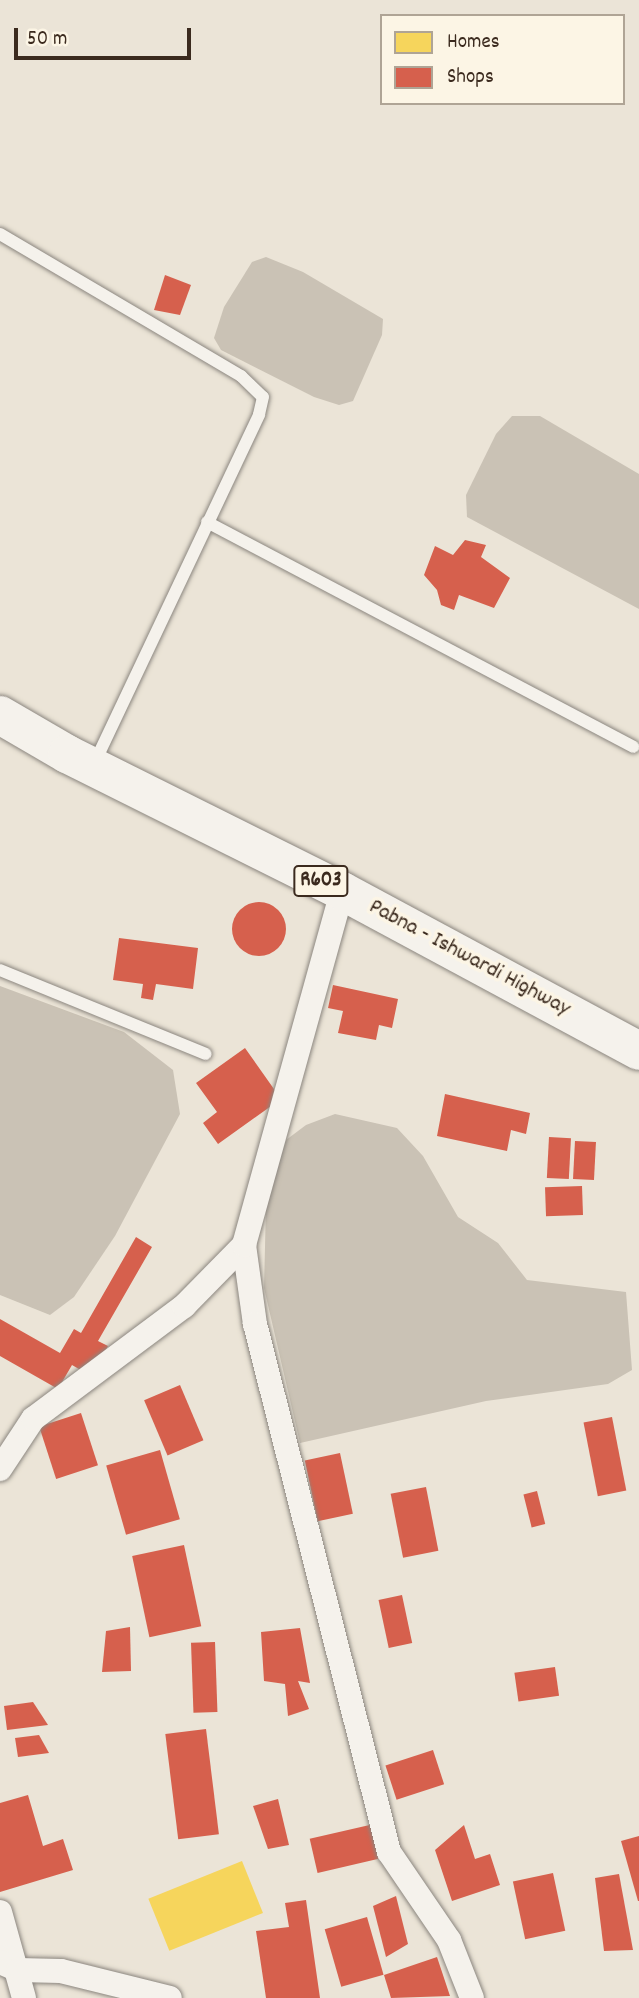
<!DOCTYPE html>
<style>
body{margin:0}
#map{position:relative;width:639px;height:1998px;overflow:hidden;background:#f7f3ea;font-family:Dekko,sans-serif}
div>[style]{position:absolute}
.built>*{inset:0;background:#ebe4d7}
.water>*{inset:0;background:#cac2b5}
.homes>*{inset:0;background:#f6d55c;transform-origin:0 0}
.shops>*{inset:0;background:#d6604d;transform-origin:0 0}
.round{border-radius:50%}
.roads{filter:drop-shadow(0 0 2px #8b867f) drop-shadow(0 0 2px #8b867f)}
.lane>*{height:12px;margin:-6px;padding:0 6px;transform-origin:6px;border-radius:6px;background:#f5f2ec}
.street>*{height:24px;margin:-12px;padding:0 12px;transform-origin:12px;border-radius:12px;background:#f5f2ec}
.primary>*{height:38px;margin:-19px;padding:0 19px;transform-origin:19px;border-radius:19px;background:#f5f2ec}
span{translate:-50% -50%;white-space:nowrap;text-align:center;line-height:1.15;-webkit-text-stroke:7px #fcf5e5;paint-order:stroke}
.shield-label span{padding:2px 5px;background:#fcf5e5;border:2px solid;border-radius:5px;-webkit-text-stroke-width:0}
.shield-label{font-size:21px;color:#3b2a1e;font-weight:700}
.street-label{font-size:23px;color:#3b2a1e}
.legend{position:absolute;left:380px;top:14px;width:245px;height:91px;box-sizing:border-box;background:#fcf5e5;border:2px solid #afa495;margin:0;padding:9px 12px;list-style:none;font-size:21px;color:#3b2a1e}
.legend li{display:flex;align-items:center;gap:14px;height:35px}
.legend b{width:35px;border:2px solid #afa495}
.scale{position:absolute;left:14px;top:28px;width:177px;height:32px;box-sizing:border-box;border:4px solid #3b2a1e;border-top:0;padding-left:9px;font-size:21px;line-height:24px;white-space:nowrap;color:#3b2a1e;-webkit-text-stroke:5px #fcf5e5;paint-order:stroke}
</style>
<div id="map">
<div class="built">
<div style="clip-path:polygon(evenodd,0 0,639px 0,639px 1998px,0 1998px,0 0,382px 16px,623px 16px,623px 103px,382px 103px,382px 16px)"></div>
</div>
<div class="water">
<div style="clip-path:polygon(266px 257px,303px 272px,383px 319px,382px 335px,353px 401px,339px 405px,314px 397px,221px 350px,214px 338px,224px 307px,252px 262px)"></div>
<div style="clip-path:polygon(512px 416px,540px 416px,639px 474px,639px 609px,467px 517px,466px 495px,496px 434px)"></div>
<div style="clip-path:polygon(0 986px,124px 1032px,173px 1070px,180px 1114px,115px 1236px,74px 1297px,50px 1315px,0 1295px)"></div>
<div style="clip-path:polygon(335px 1114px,397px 1128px,423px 1156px,458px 1217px,498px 1243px,527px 1280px,626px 1292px,632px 1370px,608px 1384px,486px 1401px,300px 1443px,264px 1288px,266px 1206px,286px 1140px,306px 1125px)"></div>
</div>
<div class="homes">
<div style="left:242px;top:1861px;width:56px;height:101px;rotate:68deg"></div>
</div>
<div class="shops">
<div style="clip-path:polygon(165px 275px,191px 285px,180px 315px,154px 310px)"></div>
<div style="clip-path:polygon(465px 540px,486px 545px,481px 557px,510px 578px,494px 608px,459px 595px,454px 610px,441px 605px,437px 590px,424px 575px,435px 546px,453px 555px)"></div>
<div class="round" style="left:232px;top:902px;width:54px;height:54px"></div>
<div style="clip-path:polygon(119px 938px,198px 948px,193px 989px,156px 984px,153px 1000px,141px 998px,143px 984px,113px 980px)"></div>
<div style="clip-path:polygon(333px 985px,398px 999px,392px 1028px,379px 1025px,376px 1040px,338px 1033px,343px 1011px,328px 1008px)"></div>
<div style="clip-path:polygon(245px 1048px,281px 1099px,218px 1144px,203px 1123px,217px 1112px,196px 1083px)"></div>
<div style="clip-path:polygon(445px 1094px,530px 1113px,526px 1134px,511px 1130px,507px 1151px,437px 1136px)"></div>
<div style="left:549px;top:1137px;width:22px;height:41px;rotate:3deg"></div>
<div style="left:575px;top:1141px;width:21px;height:38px;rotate:3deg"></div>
<div style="left:582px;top:1186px;width:29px;height:37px;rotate:88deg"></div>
<div style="clip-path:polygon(136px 1237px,152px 1247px,98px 1341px,108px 1346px,91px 1376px,72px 1365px,58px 1389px,0 1356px,0 1319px,60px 1353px,74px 1329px,81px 1333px)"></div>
<div style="left:180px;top:1385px;width:60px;height:39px;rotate:67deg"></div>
<div style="left:81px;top:1413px;width:55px;height:44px;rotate:72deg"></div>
<div style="left:612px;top:1417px;width:75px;height:29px;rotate:79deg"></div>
<div style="left:160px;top:1450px;width:72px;height:56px;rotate:74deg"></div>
<div style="left:340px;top:1453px;width:62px;height:36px;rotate:78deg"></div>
<div style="left:426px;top:1487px;width:65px;height:36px;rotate:79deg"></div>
<div style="left:537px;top:1491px;width:34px;height:14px;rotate:76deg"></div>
<div style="left:184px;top:1545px;width:83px;height:53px;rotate:78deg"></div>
<div style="left:402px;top:1595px;width:49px;height:24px;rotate:78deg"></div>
<div style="clip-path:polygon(130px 1627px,131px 1671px,102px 1672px,106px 1631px)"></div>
<div style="clip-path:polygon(300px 1628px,310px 1683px,298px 1681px,309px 1709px,288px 1716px,285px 1684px,264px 1681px,261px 1632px)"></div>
<div style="left:215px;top:1642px;width:70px;height:24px;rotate:88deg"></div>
<div style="left:555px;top:1667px;width:29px;height:41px;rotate:82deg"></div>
<div style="clip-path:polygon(33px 1702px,48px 1725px,7px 1730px,4px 1706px)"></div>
<div style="left:206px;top:1729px;width:106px;height:41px;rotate:83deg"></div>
<div style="clip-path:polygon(39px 1735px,49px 1753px,18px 1757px,15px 1738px)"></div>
<div style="left:433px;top:1750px;width:36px;height:50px;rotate:72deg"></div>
<div style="clip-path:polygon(28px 1795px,43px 1846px,63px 1839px,73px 1870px,0 1892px,0 1803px)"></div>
<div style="clip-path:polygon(278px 1799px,289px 1845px,268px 1849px,253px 1806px)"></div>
<div style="left:374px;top:1824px;width:35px;height:66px;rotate:77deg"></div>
<div style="clip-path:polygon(464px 1825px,475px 1859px,490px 1854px,500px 1885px,452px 1901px,435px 1850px)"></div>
<div style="clip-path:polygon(639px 1836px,639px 1901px,638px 1901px,621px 1841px)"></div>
<div style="left:553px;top:1873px;width:59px;height:41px;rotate:78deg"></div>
<div style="clip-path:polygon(619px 1874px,633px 1950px,604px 1951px,595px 1878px)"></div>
<div style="clip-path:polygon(396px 1896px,408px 1944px,386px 1957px,373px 1906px)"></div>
<div style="clip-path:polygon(306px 1900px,320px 1998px,266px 1998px,256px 1931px,289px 1927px,285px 1903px)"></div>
<div style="left:367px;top:1917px;width:60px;height:44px;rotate:74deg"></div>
<div style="clip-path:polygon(437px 1957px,450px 1996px,391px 1998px,384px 1975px)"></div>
</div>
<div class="roads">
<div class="lane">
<div style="left:0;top:234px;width:280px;rotate:30.5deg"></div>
<div style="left:241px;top:376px;width:30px;rotate:44deg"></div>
<div style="left:263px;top:397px;width:18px;rotate:103deg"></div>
<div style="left:259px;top:415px;width:386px;rotate:115.3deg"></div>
<div style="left:207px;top:522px;width:482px;rotate:27.8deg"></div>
<div style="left:0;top:970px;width:222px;rotate:22.2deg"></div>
</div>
<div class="street">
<div style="left:244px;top:1245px;width:80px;rotate:82.1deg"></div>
<div style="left:255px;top:1324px;width:545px;rotate:75.76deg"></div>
<div style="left:389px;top:1852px;width:107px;rotate:55.7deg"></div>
<div style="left:449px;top:1940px;width:62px;rotate:68.4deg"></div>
<div style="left:0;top:1469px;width:60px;rotate:-56.6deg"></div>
<div style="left:33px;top:1419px;width:189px;rotate:-36.8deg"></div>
<div style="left:184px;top:1306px;width:86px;rotate:-45.5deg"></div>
<div style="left:244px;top:1245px;width:367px;rotate:-74.5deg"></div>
<div style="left:0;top:1912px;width:89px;rotate:74.4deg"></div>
<div style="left:0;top:1962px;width:20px;rotate:24deg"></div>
<div style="left:18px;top:1970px;width:43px;rotate:1.3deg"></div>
<div style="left:61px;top:1971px;width:112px;rotate:13.9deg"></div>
</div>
<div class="primary">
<div style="left:0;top:715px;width:78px;rotate:30.2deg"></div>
<div style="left:67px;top:754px;width:307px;rotate:26.5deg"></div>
<div style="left:342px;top:891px;width:337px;rotate:28.3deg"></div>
</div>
</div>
<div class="shield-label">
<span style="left:321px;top:881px">R603</span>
</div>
<div class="street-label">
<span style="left:469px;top:959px;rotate:28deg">Pabna - Ishwardi Highway</span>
</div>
<ul class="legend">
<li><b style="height:19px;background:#f6d55c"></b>Homes</li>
<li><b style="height:19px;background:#d6604d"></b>Shops</li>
</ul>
<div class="scale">50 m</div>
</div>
